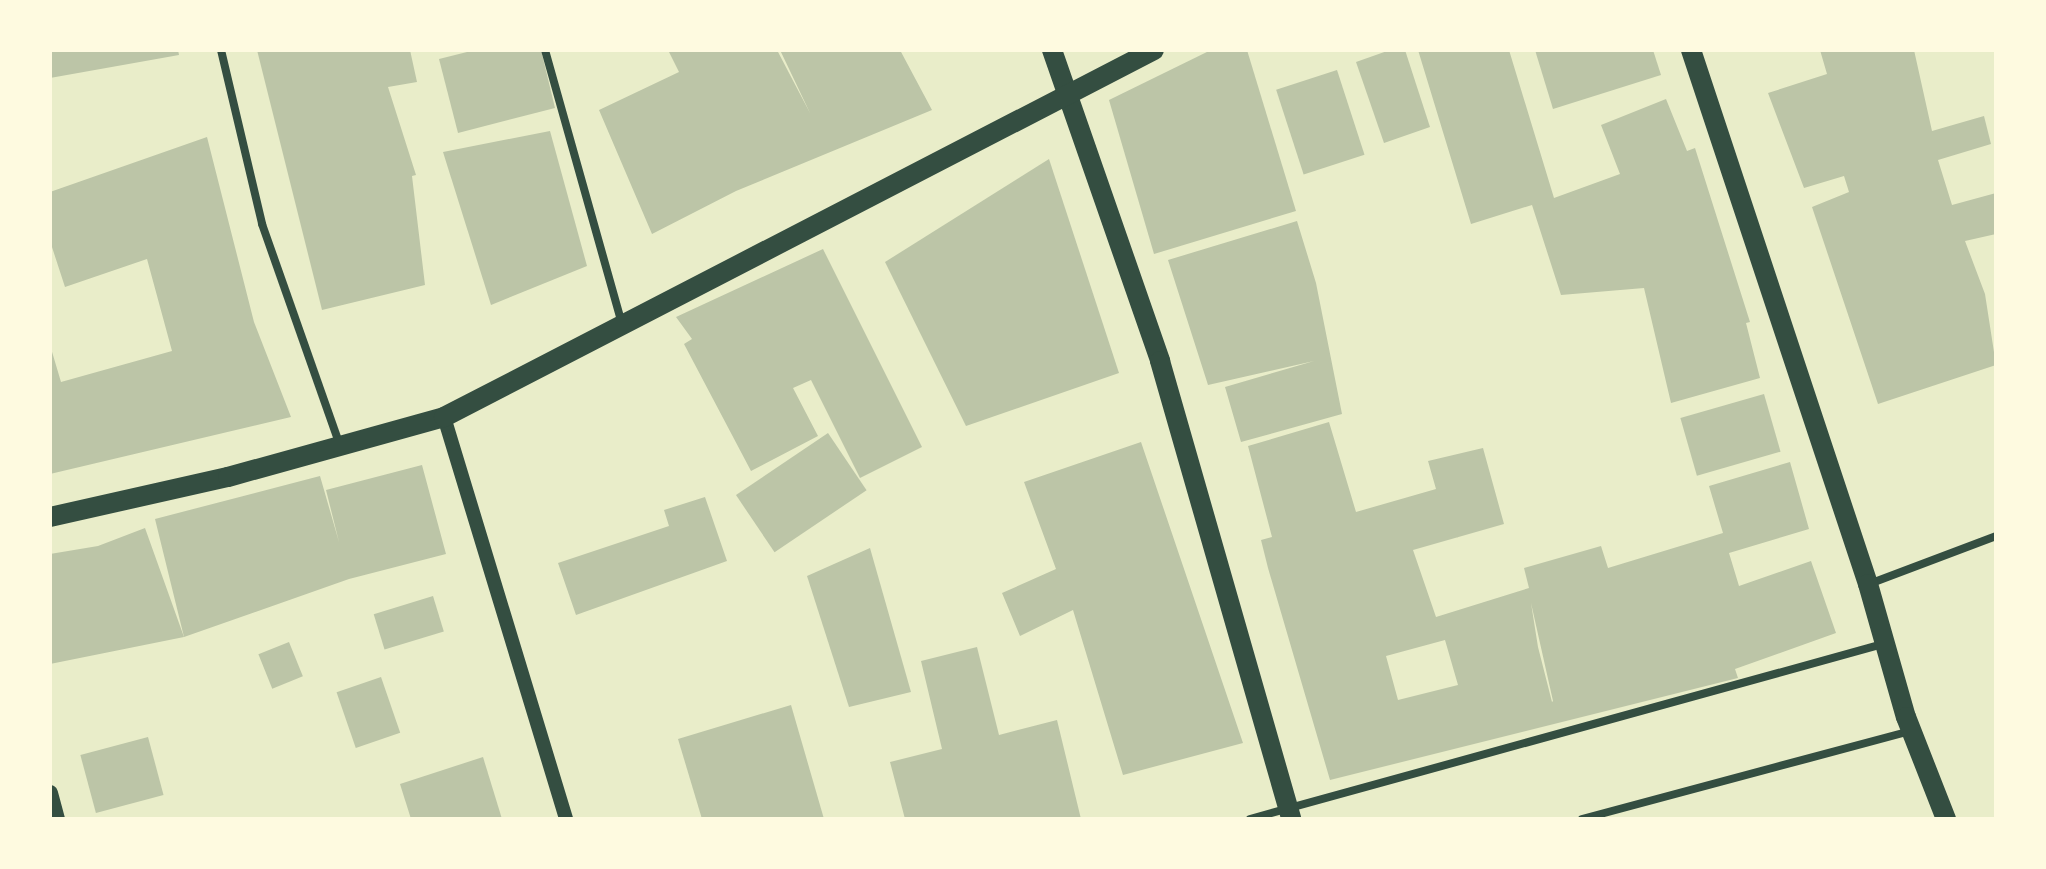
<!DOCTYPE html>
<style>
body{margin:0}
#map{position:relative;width:2046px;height:869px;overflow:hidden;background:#e9edc9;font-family:"Noto Sans",sans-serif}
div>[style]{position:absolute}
.building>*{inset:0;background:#bcc5a7;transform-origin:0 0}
.minor>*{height:8px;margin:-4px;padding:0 4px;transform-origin:4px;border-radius:4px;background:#344e41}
.tertiary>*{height:14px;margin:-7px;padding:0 7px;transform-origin:7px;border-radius:7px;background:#344e41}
.secondary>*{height:16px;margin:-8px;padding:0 8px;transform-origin:8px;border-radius:8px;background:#344e41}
.primary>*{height:20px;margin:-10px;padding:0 10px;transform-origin:10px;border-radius:10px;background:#344e41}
span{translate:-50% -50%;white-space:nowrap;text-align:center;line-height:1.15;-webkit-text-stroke:7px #fefae0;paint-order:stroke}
.frame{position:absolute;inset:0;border:52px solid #fefae0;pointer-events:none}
</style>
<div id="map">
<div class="building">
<div style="clip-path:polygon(50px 50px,178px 50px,179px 55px,50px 78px)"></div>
<div style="clip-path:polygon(257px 50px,410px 50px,417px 82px,388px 87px,416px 175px,412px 176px,425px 285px,322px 310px)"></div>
<div style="clip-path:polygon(475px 50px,541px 50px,555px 108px,458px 133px,439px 59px)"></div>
<div style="clip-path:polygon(668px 50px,777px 50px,810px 113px,780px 50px,900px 50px,932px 110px,736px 191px,652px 234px,599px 110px,679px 72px)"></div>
<div style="clip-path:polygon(1211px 50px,1247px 50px,1296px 211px,1154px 254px,1109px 100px)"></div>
<div style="clip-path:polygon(1390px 50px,1405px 50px,1430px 127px,1384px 143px,1356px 62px)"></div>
<div style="clip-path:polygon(1418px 50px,1509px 50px,1554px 198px,1620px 174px,1601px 125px,1666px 99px,1687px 151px,1695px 148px,1750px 322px,1746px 323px,1760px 378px,1671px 403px,1644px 288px,1561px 295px,1532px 205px,1471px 224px)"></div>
<div style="clip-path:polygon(1535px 50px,1653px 50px,1661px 75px,1553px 109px)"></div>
<div style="clip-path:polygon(1820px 50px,1914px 50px,1932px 131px,1984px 116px,1991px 144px,1938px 160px,1952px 205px,1996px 193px,1996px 234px,1965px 241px,1985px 294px,1996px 365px,1878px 404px,1812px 207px,1849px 192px,1844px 176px,1804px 188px,1768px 93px,1827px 74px)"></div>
<div style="left:1337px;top:70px;width:89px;height:64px;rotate:72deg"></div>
<div style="clip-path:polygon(550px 131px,587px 266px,491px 305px,443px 152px)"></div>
<div style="clip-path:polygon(207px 137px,254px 322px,291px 417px,50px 474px,50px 345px,61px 382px,172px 351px,147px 259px,65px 287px,50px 241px,50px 192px)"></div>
<div style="clip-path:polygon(1049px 159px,1119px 373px,966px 426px,885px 262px)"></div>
<div style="clip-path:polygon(1297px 221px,1316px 283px,1342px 414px,1241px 442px,1225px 387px,1314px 361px,1208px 385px,1168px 260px)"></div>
<div style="clip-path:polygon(823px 249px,922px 447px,860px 478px,811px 380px,793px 388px,818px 436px,751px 471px,684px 344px,692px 339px,676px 317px)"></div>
<div style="left:1764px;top:394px;width:60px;height:87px;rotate:74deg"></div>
<div style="clip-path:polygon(evenodd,1329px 422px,1356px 512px,1436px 489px,1428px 461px,1483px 448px,1504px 524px,1413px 550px,1436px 617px,1529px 588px,1524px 568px,1601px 546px,1608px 568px,1723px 533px,1709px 486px,1790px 462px,1809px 529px,1729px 553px,1739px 586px,1811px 561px,1836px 633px,1735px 669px,1738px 678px,1330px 780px,1268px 568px,1261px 540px,1272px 537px,1248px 446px,1329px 422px,1531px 603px,1553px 701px,1552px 702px,1538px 647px,1531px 603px,1329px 422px,1445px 640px,1458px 685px,1398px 700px,1386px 656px,1445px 640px)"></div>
<div style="left:828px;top:433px;width:69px;height:111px;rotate:56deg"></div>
<div style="clip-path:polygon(1141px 442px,1243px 743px,1123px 775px,1073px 610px,1020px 636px,1002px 593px,1056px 569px,1024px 482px)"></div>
<div style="clip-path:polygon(422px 465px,446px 554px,349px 579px,184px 637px,155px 519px,320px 476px,339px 542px,326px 490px)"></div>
<div style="clip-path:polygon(705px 497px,727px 561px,576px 615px,558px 563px,669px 526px,664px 510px)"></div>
<div style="clip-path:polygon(145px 528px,184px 637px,50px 664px,50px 554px,98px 546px)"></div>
<div style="clip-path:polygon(870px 548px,911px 692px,849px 707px,807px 576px)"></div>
<div style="left:433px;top:596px;width:37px;height:62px;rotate:73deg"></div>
<div style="left:289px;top:642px;width:37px;height:33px;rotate:68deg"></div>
<div style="clip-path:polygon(977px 647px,999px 735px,1057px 720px,1081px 819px,905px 819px,890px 762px,942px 749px,921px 661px)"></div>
<div style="left:381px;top:677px;width:59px;height:47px;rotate:71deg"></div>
<div style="clip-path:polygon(791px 705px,824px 819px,702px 819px,678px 739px)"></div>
<div style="left:148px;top:737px;width:60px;height:70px;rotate:75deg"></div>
<div style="clip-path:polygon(483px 757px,502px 819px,411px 819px,400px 784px)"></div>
</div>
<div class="minor">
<div style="left:221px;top:50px;width:179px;rotate:76.7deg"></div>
<div style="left:262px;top:224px;width:232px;rotate:70.6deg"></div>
<div style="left:545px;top:50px;width:285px;rotate:74.3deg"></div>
<div style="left:1869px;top:584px;width:136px;rotate:-20.7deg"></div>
<div style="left:1250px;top:819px;width:657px;rotate:-15.45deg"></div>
<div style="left:1582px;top:819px;width:340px;rotate:-15deg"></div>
</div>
<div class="tertiary">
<div style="left:444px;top:417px;width:420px;rotate:73.1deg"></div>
</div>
<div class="secondary">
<div style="left:50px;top:793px;width:27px;rotate:75deg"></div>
</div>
<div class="primary">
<div style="left:1052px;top:50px;width:329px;rotate:70.8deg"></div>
<div style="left:1160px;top:361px;width:476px;rotate:74deg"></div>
<div style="left:1691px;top:50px;width:563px;rotate:71.66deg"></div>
<div style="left:1868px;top:584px;width:138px;rotate:74.1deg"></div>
<div style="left:1906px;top:717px;width:110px;rotate:68.6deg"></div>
<div style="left:50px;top:517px;width:182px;rotate:-12.7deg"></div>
<div style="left:228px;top:477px;width:224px;rotate:-15.5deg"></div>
<div style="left:444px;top:417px;width:799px;rotate:-27.33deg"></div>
</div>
<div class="frame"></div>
</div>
